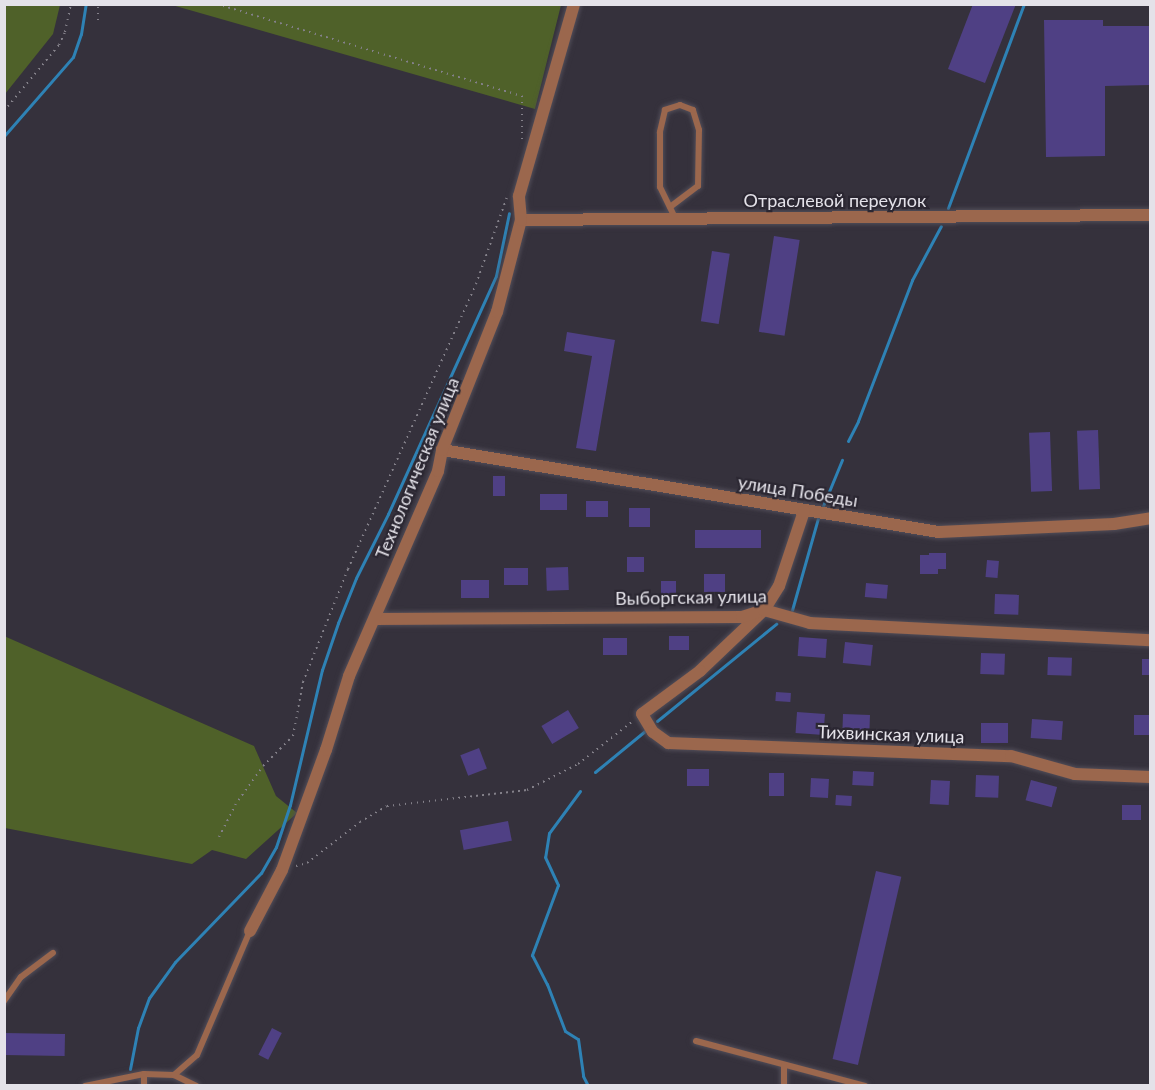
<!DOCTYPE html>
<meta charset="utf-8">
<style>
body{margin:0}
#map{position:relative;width:1155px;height:1090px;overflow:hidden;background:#35313c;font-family:Lato,sans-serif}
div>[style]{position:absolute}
.green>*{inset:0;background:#4f6129}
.stream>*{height:3px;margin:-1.5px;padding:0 1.5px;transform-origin:1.5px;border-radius:1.5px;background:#2e82b5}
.building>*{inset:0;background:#4f4084;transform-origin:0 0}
.path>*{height:2px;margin-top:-1px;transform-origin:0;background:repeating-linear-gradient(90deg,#84818a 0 1.5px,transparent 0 6px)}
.roads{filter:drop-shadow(0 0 2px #514d58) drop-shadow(0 0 2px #514d58)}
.lane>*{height:6px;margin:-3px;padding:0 3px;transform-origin:3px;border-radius:3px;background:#9b674d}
.street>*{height:12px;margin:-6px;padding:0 6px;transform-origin:6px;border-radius:6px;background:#9b674d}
span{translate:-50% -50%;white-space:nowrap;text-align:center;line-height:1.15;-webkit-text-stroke:4.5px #2b2732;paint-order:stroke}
.street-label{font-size:18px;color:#e4e2e9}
.frame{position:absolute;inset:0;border:6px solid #e4e2e9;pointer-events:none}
</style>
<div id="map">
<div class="green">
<div style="clip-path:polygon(5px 4px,60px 5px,53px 34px,5px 94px)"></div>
<div style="clip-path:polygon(172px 5px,561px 5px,535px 109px)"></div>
<div style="clip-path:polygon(4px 636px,254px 746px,276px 796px,297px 813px,246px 859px,212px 850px,192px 864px,5px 828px)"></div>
</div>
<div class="stream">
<div style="left:4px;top:136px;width:105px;rotate:-48.9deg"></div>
<div style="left:73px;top:57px;width:24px;rotate:-71deg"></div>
<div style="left:81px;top:34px;width:30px;rotate:-81deg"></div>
<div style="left:948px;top:208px;width:218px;rotate:-69.6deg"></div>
<div style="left:848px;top:441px;width:22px;rotate:-63deg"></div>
<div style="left:858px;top:421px;width:151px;rotate:-69deg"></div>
<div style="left:912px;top:280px;width:61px;rotate:-61.8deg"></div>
<div style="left:823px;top:506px;width:50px;rotate:-67.6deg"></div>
<div style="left:792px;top:610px;width:96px;rotate:-74.2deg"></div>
<div style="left:657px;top:721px;width:154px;rotate:-39.2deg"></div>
<div style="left:595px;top:772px;width:65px;rotate:-39.4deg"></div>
<div style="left:580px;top:791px;width:52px;rotate:126.4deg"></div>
<div style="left:549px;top:833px;width:24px;rotate:99deg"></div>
<div style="left:545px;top:857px;width:31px;rotate:65deg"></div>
<div style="left:558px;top:885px;width:75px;rotate:110.4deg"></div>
<div style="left:532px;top:955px;width:33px;rotate:63deg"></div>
<div style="left:547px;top:984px;width:50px;rotate:69deg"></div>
<div style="left:565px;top:1031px;width:15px;rotate:32deg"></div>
<div style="left:578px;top:1039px;width:37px;rotate:82deg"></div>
<div style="left:583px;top:1076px;width:11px;rotate:63deg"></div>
<div style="left:130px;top:1069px;width:42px;rotate:-79deg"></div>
<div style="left:138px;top:1028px;width:32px;rotate:-70deg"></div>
<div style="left:149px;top:998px;width:44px;rotate:-54.2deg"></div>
<div style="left:175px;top:962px;width:124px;rotate:-46deg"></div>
<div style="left:261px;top:873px;width:30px;rotate:-60deg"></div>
<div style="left:276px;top:847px;width:44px;rotate:-71.6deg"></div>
<div style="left:290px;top:805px;width:139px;rotate:-76.7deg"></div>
<div style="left:322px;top:670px;width:50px;rotate:-71.2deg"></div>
<div style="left:338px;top:623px;width:48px;rotate:-68.2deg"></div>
<div style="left:356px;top:578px;width:72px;rotate:-63.4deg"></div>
<div style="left:388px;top:514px;width:261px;rotate:-65.6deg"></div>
<div style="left:496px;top:276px;width:64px;rotate:-78.3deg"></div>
</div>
<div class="building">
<div style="clip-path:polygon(973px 4px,1016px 4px,985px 83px,948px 69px)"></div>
<div style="clip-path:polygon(1044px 20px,1103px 20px,1103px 26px,1150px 26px,1150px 85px,1105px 86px,1105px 156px,1046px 157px)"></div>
<div style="left:774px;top:236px;width:26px;height:97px;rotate:9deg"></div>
<div style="left:712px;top:251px;width:18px;height:71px;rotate:9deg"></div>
<div style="clip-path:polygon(567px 332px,615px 340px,596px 451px,576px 448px,592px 356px,564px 351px)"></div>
<div style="left:1098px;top:430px;width:59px;height:21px;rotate:88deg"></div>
<div style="left:1050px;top:432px;width:59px;height:21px;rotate:88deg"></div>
<div style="left:505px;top:476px;width:20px;height:12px;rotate:90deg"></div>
<div style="left:567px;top:494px;width:16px;height:27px;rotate:90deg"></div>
<div style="left:608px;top:501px;width:16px;height:22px;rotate:90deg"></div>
<div style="left:629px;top:508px;width:21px;height:19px"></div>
<div style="left:761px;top:530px;width:18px;height:66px;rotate:90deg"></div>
<div style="clip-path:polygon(929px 553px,946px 553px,946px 569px,938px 569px,938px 574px,920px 574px,920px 555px,929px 555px)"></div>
<div style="left:627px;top:557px;width:17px;height:15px"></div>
<div style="left:987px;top:560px;width:12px;height:17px;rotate:5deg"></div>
<div style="left:568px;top:567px;width:23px;height:22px;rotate:88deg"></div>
<div style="left:504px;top:568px;width:24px;height:17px"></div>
<div style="left:704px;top:574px;width:21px;height:18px"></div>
<div style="left:461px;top:580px;width:28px;height:18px"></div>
<div style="left:661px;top:581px;width:15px;height:16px"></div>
<div style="left:866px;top:583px;width:22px;height:14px;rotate:5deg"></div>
<div style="left:995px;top:594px;width:24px;height:20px;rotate:2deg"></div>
<div style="left:669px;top:636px;width:20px;height:14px"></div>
<div style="left:799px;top:637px;width:28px;height:19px;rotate:4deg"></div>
<div style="left:603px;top:638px;width:24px;height:17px"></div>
<div style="left:845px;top:642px;width:28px;height:21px;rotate:6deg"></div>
<div style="left:981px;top:653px;width:24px;height:21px;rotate:2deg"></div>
<div style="left:1048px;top:657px;width:24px;height:18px;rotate:2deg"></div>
<div style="left:1142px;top:659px;width:8px;height:16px"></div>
<div style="left:776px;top:692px;width:15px;height:9px;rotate:4deg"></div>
<div style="left:568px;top:710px;width:21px;height:31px;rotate:59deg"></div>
<div style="left:797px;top:712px;width:28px;height:21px;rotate:4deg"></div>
<div style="left:843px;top:714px;width:27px;height:20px;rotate:2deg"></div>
<div style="left:1134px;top:715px;width:16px;height:20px"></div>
<div style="left:1032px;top:719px;width:31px;height:19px;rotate:4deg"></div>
<div style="left:981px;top:723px;width:27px;height:20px"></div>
<div style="left:479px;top:748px;width:22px;height:20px;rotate:69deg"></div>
<div style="left:687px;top:769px;width:22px;height:17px"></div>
<div style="left:853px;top:771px;width:21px;height:14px;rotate:3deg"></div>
<div style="left:769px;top:773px;width:15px;height:23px"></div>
<div style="left:976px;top:775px;width:23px;height:22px;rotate:2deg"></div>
<div style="left:811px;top:778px;width:18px;height:19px;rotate:3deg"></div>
<div style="left:931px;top:780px;width:19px;height:24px;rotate:3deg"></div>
<div style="left:1031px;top:780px;width:27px;height:21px;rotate:15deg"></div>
<div style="left:836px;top:795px;width:16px;height:10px;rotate:4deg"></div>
<div style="left:1122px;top:805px;width:19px;height:15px"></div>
<div style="left:508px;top:821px;width:20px;height:49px;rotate:79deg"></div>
<div style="left:876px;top:871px;width:26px;height:193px;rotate:13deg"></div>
<div style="left:272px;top:1028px;width:11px;height:30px;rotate:27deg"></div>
<div style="left:4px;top:1033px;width:61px;height:22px;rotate:1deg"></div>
</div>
<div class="path">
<div style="left:217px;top:4px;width:319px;rotate:16.8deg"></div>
<div style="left:522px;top:96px;width:47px;rotate:90deg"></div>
<div style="left:98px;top:20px;width:16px;rotate:-90deg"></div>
<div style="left:4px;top:111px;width:86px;rotate:-50.2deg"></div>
<div style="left:59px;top:45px;width:14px;rotate:-65deg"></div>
<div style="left:65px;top:32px;width:29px;rotate:-78deg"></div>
<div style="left:219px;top:837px;width:36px;rotate:-63deg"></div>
<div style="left:235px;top:805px;width:48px;rotate:-54.3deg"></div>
<div style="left:263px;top:766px;width:42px;rotate:-45deg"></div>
<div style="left:293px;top:736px;width:55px;rotate:-79.5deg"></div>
<div style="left:303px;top:682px;width:122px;rotate:-68.3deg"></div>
<div style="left:348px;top:569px;width:312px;rotate:-65.8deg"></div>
<div style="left:476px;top:284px;width:92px;rotate:-70.4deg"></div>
<div style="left:296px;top:866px;width:11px;rotate:-15deg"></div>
<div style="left:307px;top:863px;width:67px;rotate:-37.7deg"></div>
<div style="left:360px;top:822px;width:31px;rotate:-31deg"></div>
<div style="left:387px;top:806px;width:141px;rotate:-6.5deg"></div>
<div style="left:527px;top:790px;width:57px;rotate:-27deg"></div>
<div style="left:578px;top:764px;width:70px;rotate:-38deg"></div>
</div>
<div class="roads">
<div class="lane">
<div style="left:670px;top:207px;width:35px;rotate:-37deg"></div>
<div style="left:698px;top:186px;width:56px;rotate:-89deg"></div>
<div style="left:699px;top:130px;width:21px;rotate:-107deg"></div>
<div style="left:693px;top:110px;width:14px;rotate:-159deg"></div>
<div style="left:680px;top:105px;width:16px;rotate:162deg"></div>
<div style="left:665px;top:110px;width:23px;rotate:103deg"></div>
<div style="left:660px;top:132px;width:55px;rotate:90deg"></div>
<div style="left:660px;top:187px;width:34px;rotate:64deg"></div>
<div style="left:4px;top:1001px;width:29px;rotate:-55deg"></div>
<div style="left:21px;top:977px;width:40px;rotate:-37deg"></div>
<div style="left:696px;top:1041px;width:175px;rotate:14.9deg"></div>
<div style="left:174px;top:1075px;width:30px;rotate:-41deg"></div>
<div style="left:197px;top:1055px;width:135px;rotate:-66.9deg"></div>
<div style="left:85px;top:1086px;width:60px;rotate:-11.5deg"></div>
<div style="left:144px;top:1074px;width:30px;rotate:2deg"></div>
<div style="left:174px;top:1075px;width:25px;rotate:26deg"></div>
<div style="left:144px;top:1086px;width:12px;rotate:-90deg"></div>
<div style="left:784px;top:1086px;width:21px;rotate:-90deg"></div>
</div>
<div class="street">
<div style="left:521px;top:220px;width:629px;rotate:-0.46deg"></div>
<div style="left:442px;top:450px;width:504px;rotate:9.37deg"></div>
<div style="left:939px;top:532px;width:175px;rotate:-2.6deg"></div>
<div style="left:1114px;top:524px;width:36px;rotate:-9deg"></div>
<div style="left:804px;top:511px;width:79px;rotate:108.4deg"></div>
<div style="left:779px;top:586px;width:28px;rotate:122deg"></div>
<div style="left:764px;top:610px;width:88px;rotate:136.4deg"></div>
<div style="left:700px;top:671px;width:72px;rotate:143.4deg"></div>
<div style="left:642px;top:714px;width:21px;rotate:59deg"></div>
<div style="left:653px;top:732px;width:19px;rotate:36deg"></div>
<div style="left:668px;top:743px;width:343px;rotate:2.2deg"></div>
<div style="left:1011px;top:756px;width:66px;rotate:15.7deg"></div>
<div style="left:1075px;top:774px;width:75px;rotate:2.3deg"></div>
<div style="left:375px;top:619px;width:367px;rotate:-0.3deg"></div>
<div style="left:742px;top:617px;width:23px;rotate:-18deg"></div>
<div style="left:764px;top:610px;width:48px;rotate:15.8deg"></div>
<div style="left:810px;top:623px;width:340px;rotate:2.9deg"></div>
<div style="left:250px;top:931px;width:69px;rotate:-62.3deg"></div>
<div style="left:282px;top:870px;width:128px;rotate:-69.9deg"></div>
<div style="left:326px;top:750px;width:77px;rotate:-72.7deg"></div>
<div style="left:349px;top:676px;width:223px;rotate:-66.5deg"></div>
<div style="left:438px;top:471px;width:21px;rotate:-79deg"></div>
<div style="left:442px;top:450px;width:149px;rotate:-68.3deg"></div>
<div style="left:497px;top:312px;width:95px;rotate:-75.4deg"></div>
<div style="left:521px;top:220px;width:24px;rotate:-95deg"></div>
<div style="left:519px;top:196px;width:200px;rotate:-74deg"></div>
</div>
</div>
<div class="street-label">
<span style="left:835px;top:200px">Отраслевой переулок</span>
<span style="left:417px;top:468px;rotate:-68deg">Технологическая улица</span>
<span style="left:798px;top:491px;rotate:9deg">улица Победы</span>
<span style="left:691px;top:597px;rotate:-1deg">Выборгская улица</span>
<span style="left:891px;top:734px;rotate:2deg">Тихвинская улица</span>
</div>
<div class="frame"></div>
</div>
